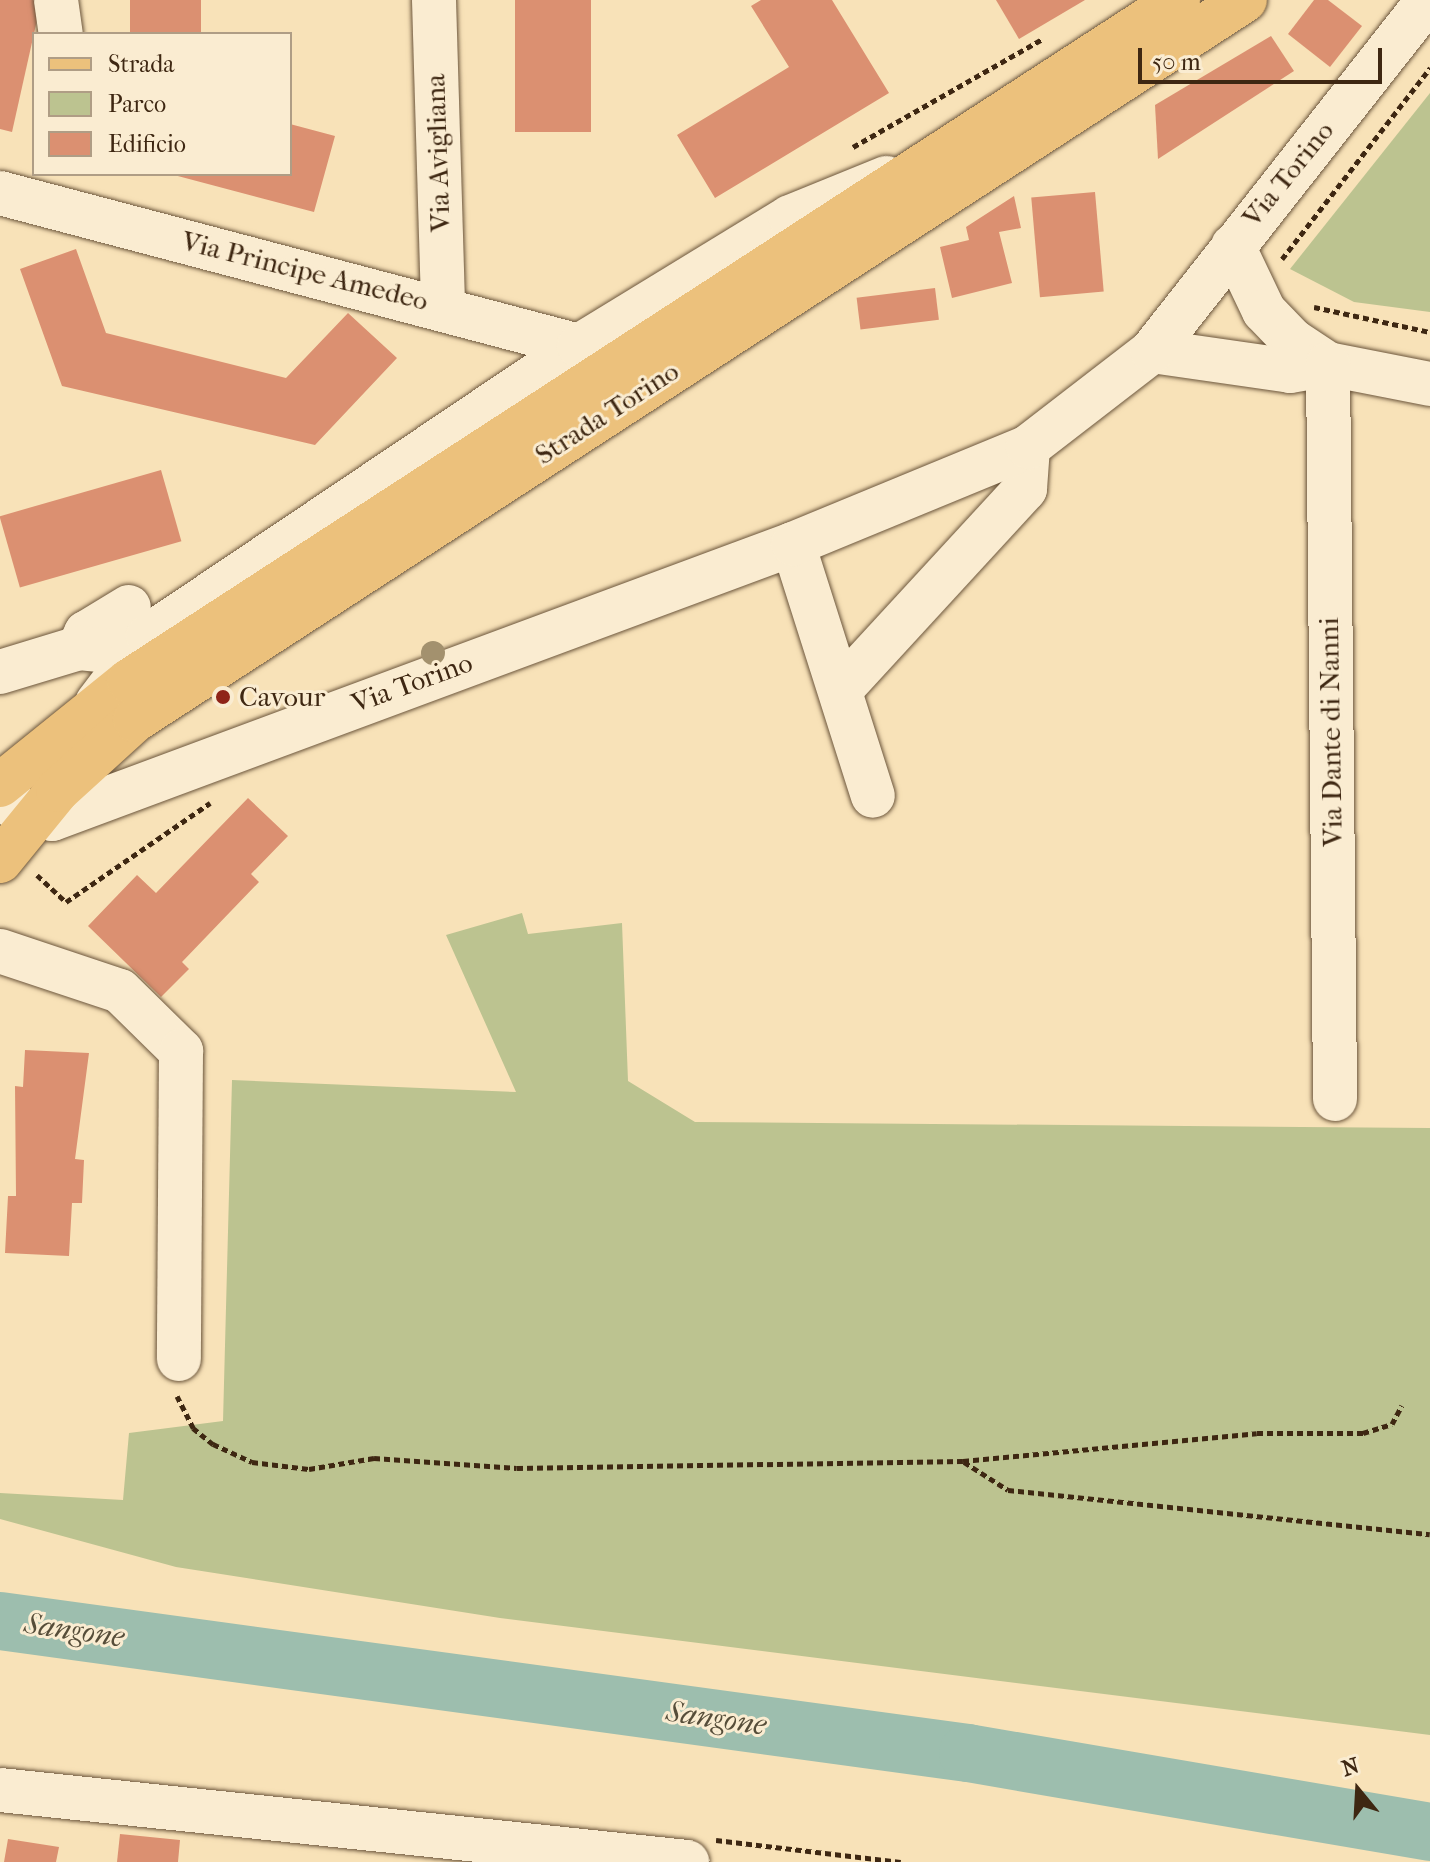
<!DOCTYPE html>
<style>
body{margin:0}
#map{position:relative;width:1430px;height:1862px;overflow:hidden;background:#f8e2b8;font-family:"IM FELL French Canon",serif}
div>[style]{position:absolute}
.green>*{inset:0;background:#bcc390}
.river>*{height:58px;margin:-29px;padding:0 29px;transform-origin:29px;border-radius:29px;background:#9dbeae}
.building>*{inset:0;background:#db9071;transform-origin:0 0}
.path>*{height:5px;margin-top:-2.5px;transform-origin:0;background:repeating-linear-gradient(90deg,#3e2712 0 6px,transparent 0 10px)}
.roads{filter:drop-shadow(0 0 2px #6c563c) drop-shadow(0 0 2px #6c563c)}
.minor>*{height:44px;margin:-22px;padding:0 22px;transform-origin:22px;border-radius:22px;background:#faecd1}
.major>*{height:44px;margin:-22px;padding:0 22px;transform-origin:22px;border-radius:22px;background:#ecc17c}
.trees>*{width:24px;height:24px;margin:-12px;border-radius:50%;background:#a3916e}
.dots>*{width:22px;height:22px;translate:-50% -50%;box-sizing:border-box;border:4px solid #faecd1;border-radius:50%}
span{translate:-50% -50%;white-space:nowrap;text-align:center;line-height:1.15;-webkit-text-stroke:6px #faecd1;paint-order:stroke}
.street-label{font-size:28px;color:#3e2712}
.poi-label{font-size:28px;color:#3e2712}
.left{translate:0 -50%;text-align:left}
.water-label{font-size:30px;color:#564d39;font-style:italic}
.legend{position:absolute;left:32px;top:32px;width:260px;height:144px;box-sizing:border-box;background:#faecd1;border:2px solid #af9d85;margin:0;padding:10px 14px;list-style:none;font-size:24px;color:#3e2712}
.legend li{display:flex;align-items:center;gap:16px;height:40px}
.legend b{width:40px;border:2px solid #af9d85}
.north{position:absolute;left:1318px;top:1750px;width:80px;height:80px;-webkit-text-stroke:6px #faecd1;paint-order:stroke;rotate:342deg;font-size:22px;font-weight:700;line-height:32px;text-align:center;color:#3e2712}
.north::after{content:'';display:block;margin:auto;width:28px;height:36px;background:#3e2712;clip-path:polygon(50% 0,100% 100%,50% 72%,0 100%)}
.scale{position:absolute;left:1138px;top:48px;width:244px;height:36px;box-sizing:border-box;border:4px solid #3e2712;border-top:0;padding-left:10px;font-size:24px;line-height:28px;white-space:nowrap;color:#3e2712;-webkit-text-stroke:6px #faecd1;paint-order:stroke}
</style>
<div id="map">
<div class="green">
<div style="clip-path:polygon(1430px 93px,1430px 312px,1354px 302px,1290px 269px)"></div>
<div style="clip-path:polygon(522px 913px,528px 934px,622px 923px,628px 1081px,695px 1122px,1430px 1128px,1430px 1735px,500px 1618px,176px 1567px,0 1519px,0 1493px,123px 1500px,129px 1433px,223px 1421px,232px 1080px,516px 1092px,446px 935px)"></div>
</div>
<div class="river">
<div style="left:0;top:1621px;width:977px;rotate:7.77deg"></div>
<div style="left:968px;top:1753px;width:469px;rotate:9.7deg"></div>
</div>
<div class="building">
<div style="clip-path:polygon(0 0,34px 0,37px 20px,12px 132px,0 129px)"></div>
<div style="left:130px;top:0;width:71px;height:34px"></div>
<div style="left:515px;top:0;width:76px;height:132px"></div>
<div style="clip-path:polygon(761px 0,832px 0,889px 93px,715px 198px,677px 135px,789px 67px,751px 6px)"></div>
<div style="clip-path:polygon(996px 0,1085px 0,1019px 39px)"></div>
<div style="clip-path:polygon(1314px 0,1328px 0,1362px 26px,1330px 67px,1288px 34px)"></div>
<div style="clip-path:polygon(1271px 36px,1294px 71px,1158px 159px,1155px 105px)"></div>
<div style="clip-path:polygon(290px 124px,335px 136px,314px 212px,174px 175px,290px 174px)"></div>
<div style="left:1095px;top:192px;width:100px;height:64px;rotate:85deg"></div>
<div style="clip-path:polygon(1014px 196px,1021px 228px,999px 232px,1012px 283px,952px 298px,940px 247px,969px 240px,966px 227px)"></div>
<div style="clip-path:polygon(76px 249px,106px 333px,286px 378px,348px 313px,397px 358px,315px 445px,62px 386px,20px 269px)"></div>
<div style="left:935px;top:288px;width:32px;height:79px;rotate:83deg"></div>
<div style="left:161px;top:470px;width:74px;height:168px;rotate:74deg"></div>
<div style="clip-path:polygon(248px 798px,288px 836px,251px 874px,259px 882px,182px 962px,189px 969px,161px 997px,88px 926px,137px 875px,156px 893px)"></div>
<div style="clip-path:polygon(25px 1050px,89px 1053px,75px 1159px,84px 1160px,82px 1203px,72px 1203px,69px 1256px,5px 1253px,8px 1196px,16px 1196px,15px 1086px,23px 1087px)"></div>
<div style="clip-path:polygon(120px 1834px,180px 1840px,178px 1862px,117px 1862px)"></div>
<div style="clip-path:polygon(8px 1839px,59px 1847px,56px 1862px,4px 1862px)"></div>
</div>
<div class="path">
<div style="left:853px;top:147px;width:218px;rotate:-29.7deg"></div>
<div style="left:1282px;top:259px;width:242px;rotate:-52.2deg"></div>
<div style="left:1314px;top:307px;width:119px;rotate:12.2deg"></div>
<div style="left:37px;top:875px;width:40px;rotate:43deg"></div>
<div style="left:66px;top:902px;width:175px;rotate:-34.5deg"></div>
<div style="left:177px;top:1396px;width:36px;rotate:63deg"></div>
<div style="left:193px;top:1428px;width:26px;rotate:39deg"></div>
<div style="left:213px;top:1444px;width:43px;rotate:24.8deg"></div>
<div style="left:252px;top:1462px;width:57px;rotate:7deg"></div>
<div style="left:309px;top:1469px;width:66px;rotate:-9.6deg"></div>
<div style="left:374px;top:1458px;width:143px;rotate:4deg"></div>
<div style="left:517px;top:1468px;width:446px;rotate:-0.9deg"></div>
<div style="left:963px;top:1461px;width:295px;rotate:-5.4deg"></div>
<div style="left:1257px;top:1433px;width:106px"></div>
<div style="left:1363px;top:1433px;width:30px;rotate:-17deg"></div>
<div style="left:1392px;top:1424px;width:21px;rotate:-62deg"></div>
<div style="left:964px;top:1462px;width:52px;rotate:32.5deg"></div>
<div style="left:1008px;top:1490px;width:424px;rotate:6deg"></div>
<div style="left:716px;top:1840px;width:186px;rotate:6.8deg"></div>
</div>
<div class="roads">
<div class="minor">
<div style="left:56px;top:0;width:34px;rotate:82deg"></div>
<div style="left:434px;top:0;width:306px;rotate:88.3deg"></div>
<div style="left:0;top:193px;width:599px;rotate:14.8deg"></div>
<div style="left:1233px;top:246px;width:72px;rotate:64.5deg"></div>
<div style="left:1264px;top:311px;width:42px;rotate:46deg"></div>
<div style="left:1293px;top:341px;width:42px;rotate:33.3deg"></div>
<div style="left:1328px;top:364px;width:104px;rotate:11.1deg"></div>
<div style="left:1152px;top:351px;width:139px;rotate:8.2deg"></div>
<div style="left:1290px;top:371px;width:39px;rotate:-10deg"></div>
<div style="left:1328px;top:364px;width:735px;rotate:89.45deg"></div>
<div style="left:793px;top:544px;width:264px;rotate:72.4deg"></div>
<div style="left:79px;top:648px;width:17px;rotate:-65deg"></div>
<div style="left:86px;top:633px;width:50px;rotate:-31.2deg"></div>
<div style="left:0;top:672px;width:83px;rotate:-16.9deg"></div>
<div style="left:79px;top:648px;width:52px;rotate:5.5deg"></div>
<div style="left:841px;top:689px;width:272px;rotate:-47.4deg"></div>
<div style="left:1025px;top:489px;width:42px;rotate:-85.9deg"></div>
<div style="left:97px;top:703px;width:84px;rotate:-52.7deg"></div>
<div style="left:148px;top:636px;width:519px;rotate:-33.93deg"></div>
<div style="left:579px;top:346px;width:247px;rotate:-31.4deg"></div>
<div style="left:790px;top:217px;width:104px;rotate:-22.1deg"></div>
<div style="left:0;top:784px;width:32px;rotate:56deg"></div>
<div style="left:18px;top:811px;width:35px;rotate:13deg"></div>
<div style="left:52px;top:819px;width:790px;rotate:-20.36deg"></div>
<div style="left:793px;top:544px;width:254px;rotate:-22.4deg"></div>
<div style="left:1028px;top:447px;width:157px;rotate:-37.7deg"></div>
<div style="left:1152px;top:351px;width:447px;rotate:-51.8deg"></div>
<div style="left:0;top:951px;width:126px;rotate:18.4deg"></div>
<div style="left:120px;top:991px;width:86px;rotate:44.5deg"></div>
<div style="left:181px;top:1051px;width:308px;rotate:90.4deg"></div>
<div style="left:0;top:1790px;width:691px;rotate:5.98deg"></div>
</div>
<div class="major">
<div style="left:0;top:785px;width:166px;rotate:-38.9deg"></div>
<div style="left:129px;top:681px;width:1251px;rotate:-32.99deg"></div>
<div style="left:0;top:861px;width:92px;rotate:-50.8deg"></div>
<div style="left:58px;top:790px;width:104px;rotate:-42.3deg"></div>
<div style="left:135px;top:720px;width:1323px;rotate:-32.97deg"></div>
</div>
</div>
<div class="trees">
<div style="left:433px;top:653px"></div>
</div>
<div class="dots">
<div style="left:223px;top:697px;background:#8f2418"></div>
</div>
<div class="street-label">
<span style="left:438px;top:153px;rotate:-92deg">Via Avigliana</span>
<span style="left:1288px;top:174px;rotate:-51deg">Via Torino</span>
<span style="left:305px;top:271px;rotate:14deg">Via Principe Amedeo</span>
<span style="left:607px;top:413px;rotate:-33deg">Strada Torino</span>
<span style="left:412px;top:683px;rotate:-20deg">Via Torino</span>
<span style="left:1331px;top:732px;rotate:-91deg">Via Dante di Nanni</span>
</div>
<div class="poi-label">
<span class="left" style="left:239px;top:697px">Cavour</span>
</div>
<div class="water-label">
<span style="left:74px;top:1631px;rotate:8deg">Sangone</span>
<span style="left:716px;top:1719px;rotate:8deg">Sangone</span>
</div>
<ul class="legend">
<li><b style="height:10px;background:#ecc17c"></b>Strada</li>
<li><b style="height:22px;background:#bcc390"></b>Parco</li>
<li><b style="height:22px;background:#db9071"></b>Edificio</li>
</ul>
<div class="north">N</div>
<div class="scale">50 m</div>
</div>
